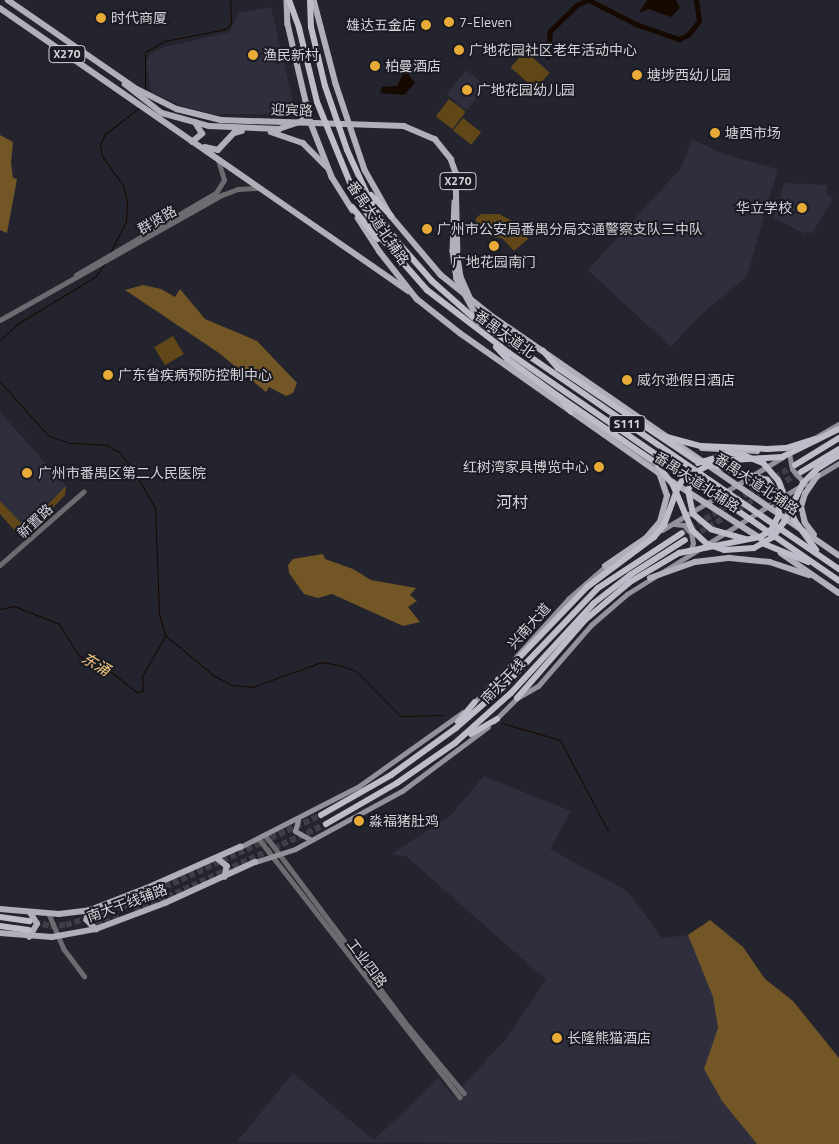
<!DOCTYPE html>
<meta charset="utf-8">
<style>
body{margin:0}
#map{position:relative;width:839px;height:1144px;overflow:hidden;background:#24242e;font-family:"Titillium Web","Noto Sans SC",sans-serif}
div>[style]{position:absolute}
.built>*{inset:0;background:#2e2e3d;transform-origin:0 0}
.green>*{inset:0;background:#614717;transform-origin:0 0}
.forest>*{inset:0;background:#725626}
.water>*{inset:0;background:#160900}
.stream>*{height:1px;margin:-0.5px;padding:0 0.5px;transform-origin:0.5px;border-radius:0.5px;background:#160900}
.canal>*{height:4.5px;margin:-2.25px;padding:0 2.25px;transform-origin:2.25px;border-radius:2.25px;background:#160900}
.trunk-tunnel>*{height:6px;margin-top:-3px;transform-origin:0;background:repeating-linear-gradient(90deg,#3e3e48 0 6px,transparent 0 9px)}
.tertiary>*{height:4.5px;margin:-2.25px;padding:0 2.25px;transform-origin:2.25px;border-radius:2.25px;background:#6b6b70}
.secondary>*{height:5px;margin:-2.5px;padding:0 2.5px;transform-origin:2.5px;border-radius:2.5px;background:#92929a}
.primary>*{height:5.5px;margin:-2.75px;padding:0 2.75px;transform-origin:2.75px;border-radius:2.75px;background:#b0b0bb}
.trunk>*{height:6px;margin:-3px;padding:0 3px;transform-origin:3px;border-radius:3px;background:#bebeca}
.dots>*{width:14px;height:14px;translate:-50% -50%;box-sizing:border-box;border:2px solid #1b1b24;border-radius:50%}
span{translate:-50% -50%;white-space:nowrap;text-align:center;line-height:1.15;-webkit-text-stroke:4px #1b1b24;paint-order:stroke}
.shield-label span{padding:1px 4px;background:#1b1b24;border:1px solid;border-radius:4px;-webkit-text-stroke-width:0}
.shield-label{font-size:12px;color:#d2d2d8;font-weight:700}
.poi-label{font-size:14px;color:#d2d2d8}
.left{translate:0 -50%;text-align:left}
.right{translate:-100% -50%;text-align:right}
.street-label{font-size:14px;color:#d2d2d8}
.water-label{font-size:15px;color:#f7ca81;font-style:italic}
.quarter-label{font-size:16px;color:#d2d2d8}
</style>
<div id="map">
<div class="built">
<div style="clip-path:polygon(271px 7px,296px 114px,212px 114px,185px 107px,152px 93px,146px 64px,150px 54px,164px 47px,230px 32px,238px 13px)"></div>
<div style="left:466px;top:70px;width:26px;height:31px;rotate:39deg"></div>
<div style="clip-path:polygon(692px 139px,723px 154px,778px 169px,747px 276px,696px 319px,671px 347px,588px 270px,681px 168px)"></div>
<div style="clip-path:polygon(784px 183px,828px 185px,826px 194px,833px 198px,812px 234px,806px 231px,805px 234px,774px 218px)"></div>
<div style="clip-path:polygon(0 412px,66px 486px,65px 495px,36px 526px,16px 532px,0 514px)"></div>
<div style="clip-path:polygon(484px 776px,571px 811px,550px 849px,627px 891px,662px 938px,688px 935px,713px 997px,718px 1028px,705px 1069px,777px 1144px,237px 1142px,293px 1073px,374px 1140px,438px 1078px,453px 1096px,505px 1040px,546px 980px,406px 856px,391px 854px,451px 815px)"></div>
</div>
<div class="green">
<div style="left:525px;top:51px;width:33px;height:22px;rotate:41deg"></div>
<div style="left:449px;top:99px;width:21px;height:22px;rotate:37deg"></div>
<div style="left:463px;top:118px;width:23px;height:16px;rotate:38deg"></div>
<div style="clip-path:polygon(481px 214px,499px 214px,516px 223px,528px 239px,514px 251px,502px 238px,484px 236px,476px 225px,476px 218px)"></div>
<div style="left:173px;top:336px;width:21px;height:22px;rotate:59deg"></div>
<div style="clip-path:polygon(66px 486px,65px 495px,36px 526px,16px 532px,0 514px,0 501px,20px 522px,31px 522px)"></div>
</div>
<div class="forest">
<div style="clip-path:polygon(0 135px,13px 142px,11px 163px,13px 178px,17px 179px,7px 233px,0 230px)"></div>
<div style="clip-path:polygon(143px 285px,161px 289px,175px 297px,180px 289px,205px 319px,257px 341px,297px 383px,293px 393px,286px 396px,269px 387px,266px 392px,219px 353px,125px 290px)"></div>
<div style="clip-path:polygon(323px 554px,325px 559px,353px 569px,371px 580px,416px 588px,410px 595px,417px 601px,408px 607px,420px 622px,403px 626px,332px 594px,318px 598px,304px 594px,289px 573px,288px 565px,293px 559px)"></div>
<div style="clip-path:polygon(710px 920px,743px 947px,765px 979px,793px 1001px,839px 1058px,839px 1144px,757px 1144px,722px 1101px,704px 1069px,718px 1028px,713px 997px,688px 935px)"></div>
</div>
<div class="water">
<div style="clip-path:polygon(647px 0,676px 0,680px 8px,671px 17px,649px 9px,639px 13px)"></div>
<div style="clip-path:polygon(403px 74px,408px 74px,415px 83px,404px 95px,380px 93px,382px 87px,397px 86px)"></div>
</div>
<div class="stream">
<div style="left:145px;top:92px;width:40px;rotate:-90deg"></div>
<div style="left:145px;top:52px;width:23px;rotate:-29deg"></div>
<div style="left:165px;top:41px;width:62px;rotate:-11.1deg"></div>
<div style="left:226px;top:29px;width:8px;rotate:-50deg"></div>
<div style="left:231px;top:23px;width:23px;rotate:-92deg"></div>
<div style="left:110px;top:253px;width:35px;rotate:-63deg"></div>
<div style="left:126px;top:222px;width:21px;rotate:-87deg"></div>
<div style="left:127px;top:201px;width:16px;rotate:-104deg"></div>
<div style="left:123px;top:185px;width:36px;rotate:-126deg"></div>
<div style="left:102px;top:156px;width:11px;rotate:-100deg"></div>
<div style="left:100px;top:145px;width:12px;rotate:-66deg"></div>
<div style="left:105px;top:134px;width:44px;rotate:-37.6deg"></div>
<div style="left:0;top:340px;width:23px;rotate:-43deg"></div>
<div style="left:17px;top:324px;width:91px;rotate:-31.1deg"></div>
<div style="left:95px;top:277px;width:17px;rotate:-54deg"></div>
<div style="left:0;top:382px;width:73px;rotate:47.8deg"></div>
<div style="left:49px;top:436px;width:23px;rotate:18deg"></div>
<div style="left:71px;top:443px;width:35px;rotate:3deg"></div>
<div style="left:106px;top:445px;width:15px;rotate:28deg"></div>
<div style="left:119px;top:452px;width:22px;rotate:51deg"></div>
<div style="left:133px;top:469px;width:45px;rotate:60.6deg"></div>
<div style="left:155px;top:508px;width:105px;rotate:87.8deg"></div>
<div style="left:159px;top:613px;width:23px;rotate:75deg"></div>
<div style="left:165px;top:635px;width:62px;rotate:39.8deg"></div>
<div style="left:213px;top:675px;width:21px;rotate:29deg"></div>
<div style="left:231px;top:685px;width:21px;rotate:5deg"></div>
<div style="left:252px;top:687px;width:74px;rotate:-19.7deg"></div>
<div style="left:322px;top:662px;width:17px;rotate:10deg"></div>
<div style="left:339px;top:665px;width:18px;rotate:19deg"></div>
<div style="left:356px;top:671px;width:63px;rotate:45.6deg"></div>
<div style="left:400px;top:716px;width:43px;rotate:-1.3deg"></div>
<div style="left:0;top:609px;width:14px;rotate:-12deg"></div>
<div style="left:14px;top:606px;width:48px;rotate:21.8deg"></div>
<div style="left:59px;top:624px;width:36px;rotate:58deg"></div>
<div style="left:78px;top:655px;width:37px;rotate:27deg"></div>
<div style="left:111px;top:672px;width:33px;rotate:38deg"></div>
<div style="left:137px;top:692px;width:6px;rotate:-9deg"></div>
<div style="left:143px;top:691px;width:15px;rotate:-94deg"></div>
<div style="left:142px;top:676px;width:46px;rotate:-60.1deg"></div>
<div style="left:502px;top:723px;width:60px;rotate:16.3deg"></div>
<div style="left:560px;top:740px;width:103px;rotate:62.2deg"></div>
</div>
<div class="canal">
<div style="left:589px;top:0;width:53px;rotate:27.1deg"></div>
<div style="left:636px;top:24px;width:46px;rotate:19.2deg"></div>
<div style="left:679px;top:39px;width:10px;rotate:-24deg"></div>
<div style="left:688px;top:35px;width:18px;rotate:-52deg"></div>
<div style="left:699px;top:21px;width:21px;rotate:-98deg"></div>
<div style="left:548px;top:57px;width:26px;rotate:-86deg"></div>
<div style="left:550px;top:31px;width:37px;rotate:-44deg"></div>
<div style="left:577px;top:5px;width:12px;rotate:-24deg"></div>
</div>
<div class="trunk-tunnel">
<div style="left:682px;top:533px;width:132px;rotate:-31deg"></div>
<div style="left:693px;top:536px;width:126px;rotate:-30.7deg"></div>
<div style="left:135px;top:912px;width:210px;rotate:-24.7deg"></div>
<div style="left:34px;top:922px;width:16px;rotate:14deg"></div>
<div style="left:50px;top:926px;width:16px;rotate:-4deg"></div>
<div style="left:66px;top:925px;width:61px;rotate:-18.1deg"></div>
<div style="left:124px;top:906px;width:217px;rotate:-24.8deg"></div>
<div style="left:88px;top:928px;width:33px;rotate:-18deg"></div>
</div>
<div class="tertiary">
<div style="left:76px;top:275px;width:162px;rotate:-30.4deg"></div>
<div style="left:216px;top:193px;width:15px;rotate:-58deg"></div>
<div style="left:224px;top:180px;width:21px;rotate:-107deg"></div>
<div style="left:0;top:320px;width:255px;rotate:-29.4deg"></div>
<div style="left:222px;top:195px;width:17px;rotate:-21deg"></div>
<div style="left:238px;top:189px;width:21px;rotate:-3deg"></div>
<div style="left:0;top:565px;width:111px;rotate:-41.3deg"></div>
<div style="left:266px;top:836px;width:239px;rotate:53.2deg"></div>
<div style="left:409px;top:1027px;width:86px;rotate:50.2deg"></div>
<div style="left:259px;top:839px;width:327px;rotate:52.1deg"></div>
<div style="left:49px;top:914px;width:38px;rotate:67deg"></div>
<div style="left:64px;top:949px;width:34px;rotate:53deg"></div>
</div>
<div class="secondary">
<div style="left:811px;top:440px;width:32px;rotate:-30deg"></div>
<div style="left:789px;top:453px;width:16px;rotate:79deg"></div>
<div style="left:792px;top:469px;width:20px;rotate:49deg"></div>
<div style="left:814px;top:478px;width:29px;rotate:-31deg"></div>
<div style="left:674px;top:524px;width:10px;rotate:6deg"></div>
<div style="left:684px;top:525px;width:11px;rotate:49deg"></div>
<div style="left:691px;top:533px;width:10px;rotate:79deg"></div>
<div style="left:693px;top:543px;width:9px;rotate:108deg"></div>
<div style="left:662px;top:530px;width:141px;rotate:-31.1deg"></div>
<div style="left:514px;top:659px;width:81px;rotate:-48deg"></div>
<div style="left:568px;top:599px;width:53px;rotate:-41.2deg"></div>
<div style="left:473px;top:703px;width:22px;rotate:-43deg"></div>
<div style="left:494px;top:721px;width:33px;rotate:-45deg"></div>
<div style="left:517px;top:698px;width:24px;rotate:-30deg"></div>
<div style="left:538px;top:686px;width:81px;rotate:-49deg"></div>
<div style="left:591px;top:625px;width:48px;rotate:-40.7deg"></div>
<div style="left:627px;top:594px;width:206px;rotate:-31.9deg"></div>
<div style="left:298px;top:820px;width:11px;rotate:105deg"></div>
<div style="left:295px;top:831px;width:18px;rotate:29deg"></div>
<div style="left:240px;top:847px;width:134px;rotate:-27.1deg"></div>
<div style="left:359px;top:786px;width:128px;rotate:-35.4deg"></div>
<div style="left:255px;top:862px;width:42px;rotate:-18deg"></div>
<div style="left:295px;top:849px;width:122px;rotate:-28.5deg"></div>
<div style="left:402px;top:791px;width:107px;rotate:-36.7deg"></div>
</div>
<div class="primary">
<div style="left:8px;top:0;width:157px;rotate:34.6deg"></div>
<div style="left:137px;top:89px;width:45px;rotate:26.6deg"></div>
<div style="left:177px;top:109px;width:45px;rotate:14deg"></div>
<div style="left:221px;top:120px;width:183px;rotate:1.9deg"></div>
<div style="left:404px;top:126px;width:34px;rotate:23deg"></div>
<div style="left:435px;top:139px;width:26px;rotate:51deg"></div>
<div style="left:451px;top:159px;width:15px;rotate:70deg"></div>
<div style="left:456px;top:173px;width:85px;rotate:88.7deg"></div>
<div style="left:458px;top:258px;width:19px;rotate:81deg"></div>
<div style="left:461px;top:277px;width:22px;rotate:66deg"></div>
<div style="left:287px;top:0;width:24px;rotate:88deg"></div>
<div style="left:288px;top:24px;width:102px;rotate:76.9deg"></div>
<div style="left:311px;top:123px;width:58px;rotate:68.7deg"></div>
<div style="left:332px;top:177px;width:39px;rotate:58deg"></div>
<div style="left:314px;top:0;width:87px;rotate:75.3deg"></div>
<div style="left:336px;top:84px;width:91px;rotate:71.4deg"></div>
<div style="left:365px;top:170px;width:53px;rotate:60.5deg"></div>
<div style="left:391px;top:216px;width:77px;rotate:49.7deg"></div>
<div style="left:441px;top:275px;width:65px;rotate:38.8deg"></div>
<div style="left:492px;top:316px;width:421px;rotate:34.6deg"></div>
<div style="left:0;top:8px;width:497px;rotate:34.7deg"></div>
<div style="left:125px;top:84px;width:47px;rotate:38.1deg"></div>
<div style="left:162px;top:113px;width:49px;rotate:15.5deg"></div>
<div style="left:209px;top:126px;width:70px;rotate:2.5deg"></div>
<div style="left:279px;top:129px;width:24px;rotate:-19deg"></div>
<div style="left:302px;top:121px;width:10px;rotate:-53deg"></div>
<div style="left:271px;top:132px;width:34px;rotate:19deg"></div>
<div style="left:303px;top:143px;width:33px;rotate:45deg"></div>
<div style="left:192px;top:142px;width:13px;rotate:-39deg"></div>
<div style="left:202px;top:134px;width:13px;rotate:-122deg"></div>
<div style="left:205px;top:147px;width:13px;rotate:13deg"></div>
<div style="left:218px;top:150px;width:23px;rotate:-47deg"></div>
<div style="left:234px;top:133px;width:8px;rotate:-14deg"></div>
<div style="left:455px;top:202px;width:49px;rotate:92.3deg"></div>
<div style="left:453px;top:251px;width:28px;rotate:82deg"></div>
<div style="left:457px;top:279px;width:49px;rotate:61.9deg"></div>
<div style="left:358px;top:218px;width:40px;rotate:57.1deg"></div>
<div style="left:380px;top:252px;width:60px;rotate:51.8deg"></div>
<div style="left:417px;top:299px;width:55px;rotate:38.3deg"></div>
<div style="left:460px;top:333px;width:243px;rotate:35.1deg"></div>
<div style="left:659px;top:473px;width:122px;rotate:32.7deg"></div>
<div style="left:702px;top:448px;width:55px;rotate:3.1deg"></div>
<div style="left:814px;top:535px;width:15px;rotate:-127deg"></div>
<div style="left:805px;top:523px;width:16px;rotate:-104deg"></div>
<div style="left:801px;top:507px;width:14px;rotate:-73deg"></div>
<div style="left:805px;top:494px;width:22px;rotate:-56deg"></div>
<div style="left:781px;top:553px;width:70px;rotate:34.6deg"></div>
<div style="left:605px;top:566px;width:50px;rotate:-34.3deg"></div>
<div style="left:646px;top:538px;width:21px;rotate:-49deg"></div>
<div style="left:660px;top:522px;width:27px;rotate:-75deg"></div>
<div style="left:667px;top:496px;width:24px;rotate:-109deg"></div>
<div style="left:650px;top:578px;width:48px;rotate:-19.6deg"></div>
<div style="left:695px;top:562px;width:35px;rotate:-7deg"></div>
<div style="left:730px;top:558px;width:40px;rotate:5.7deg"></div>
<div style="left:770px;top:562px;width:41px;rotate:18.4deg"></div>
<div style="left:217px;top:858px;width:13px;rotate:39deg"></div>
<div style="left:227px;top:866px;width:11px;rotate:100deg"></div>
<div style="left:0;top:909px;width:59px;rotate:4.8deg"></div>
<div style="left:59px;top:914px;width:31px;rotate:-7deg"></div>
<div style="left:90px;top:910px;width:61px;rotate:-21.1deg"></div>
<div style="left:147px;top:888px;width:102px;rotate:-23.8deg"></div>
<div style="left:90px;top:910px;width:10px;rotate:107deg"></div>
<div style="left:87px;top:920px;width:13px;rotate:45deg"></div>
<div style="left:0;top:933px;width:52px;rotate:4.4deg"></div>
<div style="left:52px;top:937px;width:45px;rotate:-10.3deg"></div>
<div style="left:96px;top:929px;width:74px;rotate:-20.6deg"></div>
<div style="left:165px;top:903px;width:99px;rotate:-24.5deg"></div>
<div style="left:29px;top:937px;width:15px;rotate:-58deg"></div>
<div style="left:37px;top:924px;width:13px;rotate:-122deg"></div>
</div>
<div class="trunk">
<div style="left:289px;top:0;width:30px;rotate:70deg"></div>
<div style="left:299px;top:28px;width:76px;rotate:76.3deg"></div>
<div style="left:317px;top:102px;width:95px;rotate:67.8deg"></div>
<div style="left:353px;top:190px;width:58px;rotate:59deg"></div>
<div style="left:383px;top:240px;width:67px;rotate:48.7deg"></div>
<div style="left:427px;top:290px;width:103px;rotate:37.5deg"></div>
<div style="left:509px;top:353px;width:401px;rotate:34.6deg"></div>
<div style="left:310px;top:0;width:27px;rotate:88deg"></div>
<div style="left:311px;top:27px;width:61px;rotate:76.7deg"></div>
<div style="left:325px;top:86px;width:68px;rotate:71deg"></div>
<div style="left:347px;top:150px;width:63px;rotate:65.5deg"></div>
<div style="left:373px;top:207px;width:39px;rotate:55deg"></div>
<div style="left:395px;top:239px;width:56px;rotate:48.6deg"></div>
<div style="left:432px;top:281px;width:57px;rotate:41.5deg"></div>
<div style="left:475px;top:319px;width:442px;rotate:34.5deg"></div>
<div style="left:371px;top:195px;width:29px;rotate:46deg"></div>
<div style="left:352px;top:207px;width:41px;rotate:50.9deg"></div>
<div style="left:496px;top:347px;width:16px;rotate:47deg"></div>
<div style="left:507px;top:359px;width:67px;rotate:35.8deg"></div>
<div style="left:561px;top:398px;width:17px;rotate:54deg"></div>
<div style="left:561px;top:398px;width:115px;rotate:34.4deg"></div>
<div style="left:656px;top:463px;width:28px;rotate:52deg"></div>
<div style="left:673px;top:485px;width:49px;rotate:67.1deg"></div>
<div style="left:692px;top:530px;width:21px;rotate:43deg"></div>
<div style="left:707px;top:544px;width:18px;rotate:19deg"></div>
<div style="left:724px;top:550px;width:30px;rotate:-4deg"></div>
<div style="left:754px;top:548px;width:22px;rotate:-30deg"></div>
<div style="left:773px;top:537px;width:19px;rotate:-54deg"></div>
<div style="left:784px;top:522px;width:43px;rotate:-64deg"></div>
<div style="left:803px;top:483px;width:20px;rotate:-45deg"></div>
<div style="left:817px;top:469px;width:26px;rotate:-32deg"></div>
<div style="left:663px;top:436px;width:39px;rotate:15deg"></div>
<div style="left:701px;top:446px;width:66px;rotate:2.6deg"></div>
<div style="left:767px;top:449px;width:19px;rotate:-3deg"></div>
<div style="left:786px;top:448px;width:30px;rotate:-17deg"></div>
<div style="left:698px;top:463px;width:34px;rotate:-17deg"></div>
<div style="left:730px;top:453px;width:13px;rotate:9deg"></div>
<div style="left:743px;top:455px;width:22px;rotate:22deg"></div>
<div style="left:763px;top:463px;width:23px;rotate:49deg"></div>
<div style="left:778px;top:480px;width:44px;rotate:67.5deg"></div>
<div style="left:795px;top:521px;width:36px;rotate:54deg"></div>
<div style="left:795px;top:465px;width:52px;rotate:-31.5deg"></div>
<div style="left:801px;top:472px;width:44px;rotate:-31.2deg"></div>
<div style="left:745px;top:539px;width:35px;rotate:-164deg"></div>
<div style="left:711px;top:529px;width:23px;rotate:-140deg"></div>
<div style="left:693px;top:514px;width:25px;rotate:-102deg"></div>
<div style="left:688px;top:490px;width:21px;rotate:-62deg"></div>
<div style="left:698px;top:471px;width:21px;rotate:-29deg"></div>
<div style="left:716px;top:461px;width:66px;rotate:-3.5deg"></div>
<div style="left:782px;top:457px;width:64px;rotate:-26.2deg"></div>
<div style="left:762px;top:543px;width:50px;rotate:22.4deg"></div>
<div style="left:487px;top:691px;width:144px;rotate:-46.1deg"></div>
<div style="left:587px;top:587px;width:84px;rotate:-36.7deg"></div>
<div style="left:654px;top:537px;width:16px;rotate:-50deg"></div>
<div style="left:664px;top:525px;width:40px;rotate:-69.8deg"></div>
<div style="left:678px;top:487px;width:19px;rotate:-58deg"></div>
<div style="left:517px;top:698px;width:103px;rotate:-48.9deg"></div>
<div style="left:585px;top:620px;width:59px;rotate:-40.2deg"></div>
<div style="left:630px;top:582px;width:57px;rotate:-30.6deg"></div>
<div style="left:679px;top:553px;width:83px;rotate:-11.2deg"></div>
<div style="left:760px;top:537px;width:13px;rotate:-32deg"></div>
<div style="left:771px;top:530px;width:17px;rotate:-62deg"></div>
<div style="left:779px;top:515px;width:20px;rotate:-93deg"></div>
<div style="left:778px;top:495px;width:19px;rotate:-126deg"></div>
<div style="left:767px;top:480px;width:75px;rotate:-164.5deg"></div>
<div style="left:695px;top:460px;width:165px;rotate:-146.1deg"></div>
<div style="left:558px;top:368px;width:23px;rotate:-131deg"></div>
<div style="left:458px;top:722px;width:26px;rotate:-50deg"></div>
<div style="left:471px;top:734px;width:30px;rotate:-30deg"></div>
<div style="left:321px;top:815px;width:81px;rotate:-29.7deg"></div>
<div style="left:391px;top:775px;width:80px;rotate:-35.9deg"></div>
<div style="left:456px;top:728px;width:62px;rotate:-41.1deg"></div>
<div style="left:503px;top:687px;width:137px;rotate:-46.2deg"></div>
<div style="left:598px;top:588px;width:100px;rotate:-33.2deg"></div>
<div style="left:326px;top:824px;width:82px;rotate:-30deg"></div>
<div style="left:397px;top:783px;width:70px;rotate:-34.6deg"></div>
<div style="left:455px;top:743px;width:75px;rotate:-41.8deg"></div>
<div style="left:511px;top:693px;width:122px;rotate:-47.3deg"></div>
<div style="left:594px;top:603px;width:46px;rotate:-37.9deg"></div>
<div style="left:630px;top:575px;width:65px;rotate:-32.5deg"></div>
<div style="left:0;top:917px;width:30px;rotate:8deg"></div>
<div style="left:0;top:926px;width:29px;rotate:8deg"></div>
</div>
<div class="dots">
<div style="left:101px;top:18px;background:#e8ab37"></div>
<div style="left:449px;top:22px;background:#e8ab37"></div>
<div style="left:426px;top:25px;background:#e8ab37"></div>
<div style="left:459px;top:50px;background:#e8ab37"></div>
<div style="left:253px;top:55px;background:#e8ab37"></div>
<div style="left:375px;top:66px;background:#e8ab37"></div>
<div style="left:637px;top:75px;background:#e8ab37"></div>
<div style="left:467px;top:90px;background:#e8ab37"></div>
<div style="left:715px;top:133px;background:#e8ab37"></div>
<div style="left:802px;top:208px;background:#e8ab37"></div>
<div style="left:427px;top:229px;background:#e8ab37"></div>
<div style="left:494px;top:246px;background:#e8ab37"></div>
<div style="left:108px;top:375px;background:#e8ab37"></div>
<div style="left:627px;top:380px;background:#e8ab37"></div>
<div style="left:599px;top:467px;background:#e8ab37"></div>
<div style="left:27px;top:473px;background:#e8ab37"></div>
<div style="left:359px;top:821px;background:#e8ab37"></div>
<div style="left:557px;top:1038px;background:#e8ab37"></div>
</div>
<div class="shield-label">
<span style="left:67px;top:54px">X270</span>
<span style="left:458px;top:181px">X270</span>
<span style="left:627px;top:424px">S111</span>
</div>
<div class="poi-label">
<span class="left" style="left:111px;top:18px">时代商厦</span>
<span class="left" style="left:459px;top:22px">7-Eleven</span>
<span class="right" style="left:416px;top:25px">雄达五金店</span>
<span class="left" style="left:469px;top:50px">广地花园社区老年活动中心</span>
<span class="left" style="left:263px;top:55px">渔民新村</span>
<span class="left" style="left:385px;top:66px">柏曼酒店</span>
<span class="left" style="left:647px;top:75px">塘埗西幼儿园</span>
<span class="left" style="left:477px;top:90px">广地花园幼儿园</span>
<span class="left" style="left:725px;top:133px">塘西市场</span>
<span class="right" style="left:792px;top:208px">华立学校</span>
<span class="left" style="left:437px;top:229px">广州市公安局番禺分局交通警察支队三中队</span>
<span style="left:494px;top:262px">广地花园南门</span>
<span class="left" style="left:118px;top:375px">广东省疾病预防控制中心</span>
<span class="left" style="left:637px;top:380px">威尔逊假日酒店</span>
<span class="right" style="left:589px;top:467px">红树湾家具博览中心</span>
<span class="left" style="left:38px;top:473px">广州市番禺区第二人民医院</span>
<span class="left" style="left:369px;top:821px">淼福猪肚鸡</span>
<span class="left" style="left:567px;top:1038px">长隆熊猫酒店</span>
</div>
<div class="street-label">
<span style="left:292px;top:110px;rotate:2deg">迎宾路</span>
<span style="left:157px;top:220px;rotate:-30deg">群贤路</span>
<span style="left:378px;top:223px;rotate:56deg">番禺大道北辅路</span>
<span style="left:505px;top:334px;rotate:36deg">番禺大道北</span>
<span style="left:697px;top:482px;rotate:33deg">番禺大道北辅路</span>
<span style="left:757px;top:484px;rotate:34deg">番禺大道北铺路</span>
<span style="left:35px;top:521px;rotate:-43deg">新置路</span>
<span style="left:529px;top:626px;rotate:-48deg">兴南大道</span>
<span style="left:503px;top:681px;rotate:-46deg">南大干线</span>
<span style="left:127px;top:903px;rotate:-20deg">南大干线辅路</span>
<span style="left:367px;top:963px;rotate:53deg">工业四路</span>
</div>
<div class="water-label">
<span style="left:96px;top:664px;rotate:31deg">东涌</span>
</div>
<div class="quarter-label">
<span style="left:512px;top:502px">河村</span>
</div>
</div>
